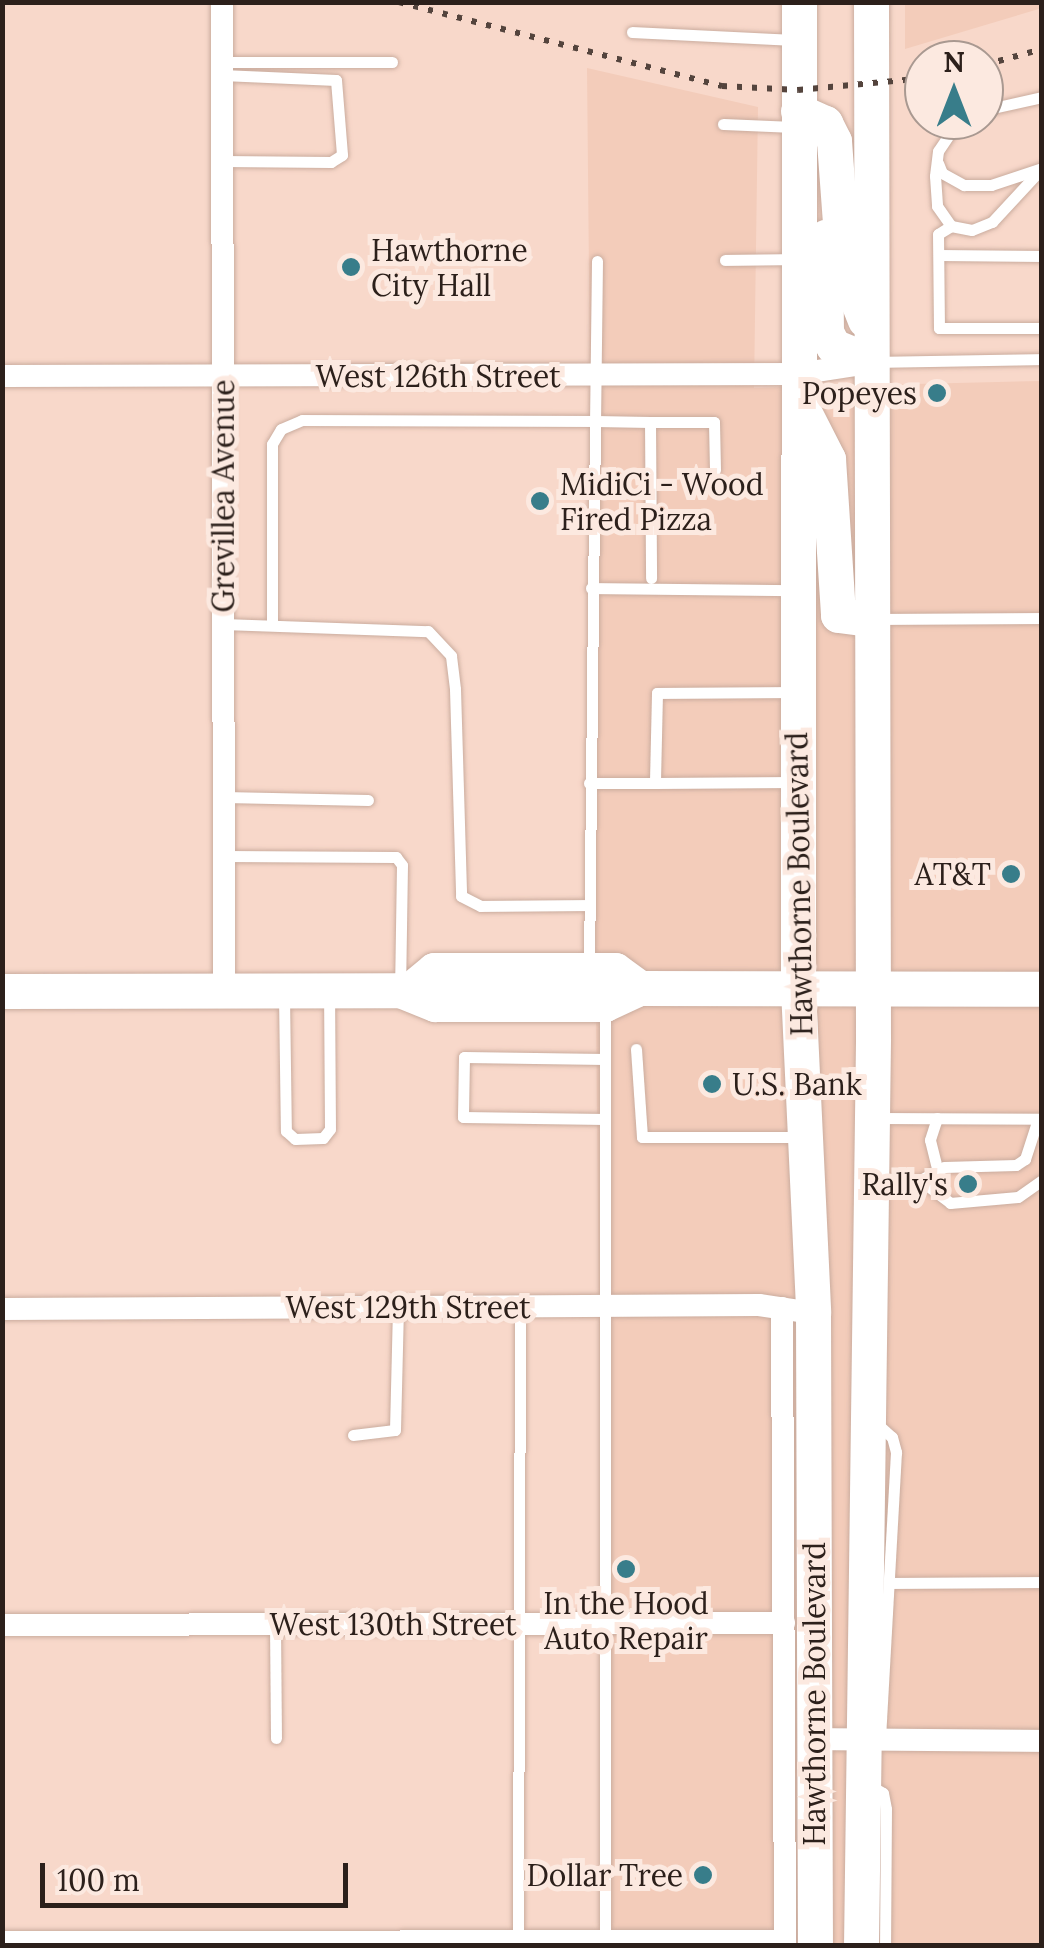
<!DOCTYPE html>
<style>
body{margin:0}
#map{position:relative;width:1044px;height:1948px;overflow:hidden;background:#f8d8ca;font-family:Lora,serif}
div>[style]{position:absolute}
.built>*{inset:0;background:#f3ccba}
.roads{filter:drop-shadow(0 0 2px #caac9e) drop-shadow(0 0 2px #caac9e)}
.service>*{height:11px;margin:-5.5px;padding:0 5.5px;transform-origin:5.5px;border-radius:5.5px;background:#fff}
.minor>*{height:22px;margin:-11px;padding:0 11px;transform-origin:11px;border-radius:11px;background:#fff}
.primary>*{height:35px;margin:-17.5px;padding:0 17.5px;transform-origin:17.5px;border-radius:17.5px;background:#fff}
.rail>*{height:6px;margin-top:-3px;transform-origin:0;background:repeating-linear-gradient(90deg,#54443d 0 5px,transparent 0 15px)}
.dots>*{width:28px;height:28px;translate:-50% -50%;box-sizing:border-box;border:5px solid #fce9e0;border-radius:50%}
span{translate:-50% -50%;white-space:nowrap;text-align:center;line-height:1.15;-webkit-text-stroke:10px #fce9e0;paint-order:stroke}
.poi-label{font-size:30px;color:#2c201b}
.left{translate:0 -50%;text-align:left}
.right{translate:-100% -50%;text-align:right}
.street-label{font-size:30px;color:#2c201b}
.frame{position:absolute;inset:0;border:5px solid #2c201b;pointer-events:none}
.north{position:absolute;left:904px;top:40px;width:100px;height:100px;box-sizing:border-box;background:#fce9e0;border:2px solid #a99991;border-radius:50%;rotate:0deg;font-size:28px;font-weight:700;line-height:40px;text-align:center;color:#2c201b}
.north::after{content:'';display:block;margin:auto;width:35px;height:45px;background:#387d8a;clip-path:polygon(50% 0,100% 100%,50% 72%,0 100%)}
.scale{position:absolute;left:40px;top:1863px;width:308px;height:45px;box-sizing:border-box;border:5px solid #2c201b;border-top:0;padding-left:12px;font-size:30px;line-height:35px;white-space:nowrap;color:#2c201b;-webkit-text-stroke:8px #fce9e0;paint-order:stroke}
</style>
<div id="map">
<div class="built">
<div style="clip-path:polygon(905px 3px,1041px 2px,1042px 8px,905px 49px)"></div>
<div style="clip-path:polygon(587px 68px,758px 107px,754px 388px,1041px 381px,1041px 1945px,605px 1945px)"></div>
</div>
<div class="roads">
<div class="service">
<div style="left:632px;top:32px;width:162px;rotate:2.8deg"></div>
<div style="left:222px;top:62px;width:170px"></div>
<div style="left:222px;top:75px;width:114px;rotate:2.5deg"></div>
<div style="left:336px;top:80px;width:75px;rotate:85.4deg"></div>
<div style="left:342px;top:155px;width:13px;rotate:148deg"></div>
<div style="left:331px;top:162px;width:109px;rotate:-179.5deg"></div>
<div style="left:984px;top:110px;width:59px;rotate:-12.6deg"></div>
<div style="left:959px;top:120px;width:37px;rotate:124deg"></div>
<div style="left:938px;top:151px;width:25px;rotate:97deg"></div>
<div style="left:935px;top:176px;width:30px;rotate:86deg"></div>
<div style="left:937px;top:206px;width:24px;rotate:55deg"></div>
<div style="left:951px;top:226px;width:21px;rotate:11deg"></div>
<div style="left:972px;top:230px;width:22px;rotate:-22deg"></div>
<div style="left:992px;top:222px;width:74px;rotate:-47.2deg"></div>
<div style="left:723px;top:124px;width:71px;rotate:2.4deg"></div>
<div style="left:938px;top:163px;width:11px;rotate:68deg"></div>
<div style="left:942px;top:173px;width:25px;rotate:29deg"></div>
<div style="left:964px;top:185px;width:27px"></div>
<div style="left:991px;top:185px;width:54px;rotate:-18.4deg"></div>
<div style="left:951px;top:226px;width:15px;rotate:148deg"></div>
<div style="left:938px;top:234px;width:94px;rotate:89.4deg"></div>
<div style="left:939px;top:328px;width:103px"></div>
<div style="left:939px;top:255px;width:103px;rotate:0.6deg"></div>
<div style="left:725px;top:260px;width:71px;rotate:-0.8deg"></div>
<div style="left:597px;top:261px;width:160px;rotate:90.7deg"></div>
<div style="left:595px;top:421px;width:55px;rotate:1deg"></div>
<div style="left:650px;top:422px;width:156px;rotate:89.6deg"></div>
<div style="left:877px;top:362px;width:165px;rotate:-1deg"></div>
<div style="left:650px;top:422px;width:64px"></div>
<div style="left:714px;top:422px;width:48px;rotate:88.8deg"></div>
<div style="left:591px;top:588px;width:201px;rotate:0.6deg"></div>
<div style="left:877px;top:619px;width:165px;rotate:-0.3deg"></div>
<div style="left:223px;top:624px;width:205px;rotate:2deg"></div>
<div style="left:428px;top:631px;width:34px;rotate:47deg"></div>
<div style="left:451px;top:656px;width:33px;rotate:83deg"></div>
<div style="left:455px;top:689px;width:207px;rotate:88.3deg"></div>
<div style="left:461px;top:896px;width:22px;rotate:27deg"></div>
<div style="left:481px;top:906px;width:107px;rotate:-0.5deg"></div>
<div style="left:272px;top:624px;width:180px;rotate:-90deg"></div>
<div style="left:272px;top:444px;width:17px;rotate:-59deg"></div>
<div style="left:281px;top:429px;width:23px;rotate:-23deg"></div>
<div style="left:302px;top:420px;width:293px;rotate:0.2deg"></div>
<div style="left:595px;top:421px;width:547px;rotate:90.63deg"></div>
<div style="left:793px;top:692px;width:136px;rotate:179.6deg"></div>
<div style="left:657px;top:693px;width:90px;rotate:91.3deg"></div>
<div style="left:655px;top:783px;width:139px;rotate:-0.4deg"></div>
<div style="left:589px;top:783px;width:66px"></div>
<div style="left:224px;top:797px;width:144px;rotate:1.2deg"></div>
<div style="left:224px;top:856px;width:172px;rotate:0.3deg"></div>
<div style="left:396px;top:857px;width:10px;rotate:53deg"></div>
<div style="left:402px;top:865px;width:121px;rotate:90.9deg"></div>
<div style="left:284px;top:995px;width:136px;rotate:89.2deg"></div>
<div style="left:286px;top:1131px;width:12px;rotate:42deg"></div>
<div style="left:295px;top:1139px;width:28px;rotate:-2deg"></div>
<div style="left:323px;top:1138px;width:11px;rotate:-52deg"></div>
<div style="left:330px;top:1129px;width:134px;rotate:-90.4deg"></div>
<div style="left:636px;top:1049px;width:88px;rotate:86.1deg"></div>
<div style="left:642px;top:1137px;width:159px"></div>
<div style="left:605px;top:1059px;width:141px;rotate:-179.2deg"></div>
<div style="left:464px;top:1057px;width:60px;rotate:91deg"></div>
<div style="left:463px;top:1117px;width:142px;rotate:0.8deg"></div>
<div style="left:877px;top:1118px;width:165px;rotate:0.3deg"></div>
<div style="left:937px;top:1118px;width:23px;rotate:108deg"></div>
<div style="left:930px;top:1140px;width:30px;rotate:76deg"></div>
<div style="left:873px;top:1179px;width:47px;rotate:1.2deg"></div>
<div style="left:920px;top:1180px;width:27px;rotate:-28deg"></div>
<div style="left:944px;top:1167px;width:72px;rotate:-1.6deg"></div>
<div style="left:1016px;top:1165px;width:11px;rotate:-34deg"></div>
<div style="left:1025px;top:1159px;width:42px;rotate:-72deg"></div>
<div style="left:920px;top:1180px;width:38px;rotate:37deg"></div>
<div style="left:950px;top:1203px;width:68px;rotate:-5deg"></div>
<div style="left:1018px;top:1197px;width:29px;rotate:-35deg"></div>
<div style="left:874px;top:1421px;width:24px;rotate:42deg"></div>
<div style="left:892px;top:1437px;width:16px;rotate:75deg"></div>
<div style="left:896px;top:1452px;width:290px;rotate:93.2deg"></div>
<div style="left:353px;top:1435px;width:42px;rotate:-6.8deg"></div>
<div style="left:395px;top:1430px;width:122px;rotate:-88.6deg"></div>
<div style="left:891px;top:1583px;width:151px;rotate:-0.4deg"></div>
<div style="left:275px;top:1624px;width:114px;rotate:89.5deg"></div>
<div style="left:867px;top:1784px;width:18px;rotate:29deg"></div>
<div style="left:883px;top:1793px;width:16px;rotate:79deg"></div>
<div style="left:886px;top:1809px;width:137px;rotate:90.4deg"></div>
<div style="left:518px;top:1938px;width:631px;rotate:-89.82deg"></div>
<div style="left:605px;top:1945px;width:937px;rotate:-90deg"></div>
</div>
<div class="minor">
<div style="left:222px;top:2px;width:988px;rotate:89.88deg"></div>
<div style="left:2px;top:376px;width:796px;rotate:-0.14deg"></div>
<div style="left:798px;top:374px;width:72px;rotate:-8.8deg"></div>
<div style="left:782px;top:1308px;width:638px;rotate:89.73deg"></div>
<div style="left:2px;top:1309px;width:757px;rotate:-0.3deg"></div>
<div style="left:759px;top:1305px;width:55px;rotate:8.4deg"></div>
<div style="left:2px;top:1625px;width:782px;rotate:-0.15deg"></div>
<div style="left:814px;top:1739px;width:228px;rotate:0.5deg"></div>
<div style="left:2px;top:1942px;width:783px;rotate:-0.07deg"></div>
</div>
<div class="primary">
<div style="left:799px;top:2px;width:987px;rotate:90.06deg"></div>
<div style="left:798px;top:989px;width:324px;rotate:87.3deg"></div>
<div style="left:813px;top:1313px;width:633px;rotate:89.82deg"></div>
<div style="left:798px;top:111px;width:30px;rotate:24deg"></div>
<div style="left:825px;top:123px;width:20px;rotate:63deg"></div>
<div style="left:834px;top:141px;width:123px;rotate:85.8deg"></div>
<div style="left:843px;top:264px;width:60px;rotate:68.6deg"></div>
<div style="left:825px;top:237px;width:95px;rotate:89.4deg"></div>
<div style="left:826px;top:332px;width:16px;rotate:63deg"></div>
<div style="left:833px;top:346px;width:42px;rotate:22.3deg"></div>
<div style="left:800px;top:404px;width:62px;rotate:63deg"></div>
<div style="left:828px;top:459px;width:156px;rotate:86.3deg"></div>
<div style="left:838px;top:615px;width:35px;rotate:7deg"></div>
<div style="left:410px;top:990px;width:31px;rotate:-40deg"></div>
<div style="left:434px;top:970px;width:181px"></div>
<div style="left:615px;top:970px;width:31px;rotate:36deg"></div>
<div style="left:2px;top:991px;width:398px;rotate:-0.1deg"></div>
<div style="left:400px;top:990px;width:38px;rotate:22deg"></div>
<div style="left:435px;top:1004px;width:170px"></div>
<div style="left:605px;top:1004px;width:38px;rotate:-25deg"></div>
<div style="left:640px;top:988px;width:402px;rotate:0.1deg"></div>
<div style="left:861px;top:1946px;width:908px;rotate:-89.24deg"></div>
<div style="left:873px;top:1038px;width:1036px;rotate:-90.11deg"></div>
</div>
</div>
<div class="rail">
<div style="left:399px;top:2px;width:334px;rotate:14.6deg"></div>
<div style="left:722px;top:86px;width:76px;rotate:3deg"></div>
<div style="left:798px;top:90px;width:127px;rotate:-5.4deg"></div>
<div style="left:984px;top:65px;width:60px;rotate:-15.4deg"></div>
</div>
<div class="dots">
<div style="left:351px;top:267px;background:#387d8a"></div>
<div style="left:937px;top:393px;background:#387d8a"></div>
<div style="left:540px;top:501px;background:#387d8a"></div>
<div style="left:1011px;top:874px;background:#387d8a"></div>
<div style="left:712px;top:1084px;background:#387d8a"></div>
<div style="left:968px;top:1184px;background:#387d8a"></div>
<div style="left:626px;top:1569px;background:#387d8a"></div>
<div style="left:703px;top:1875px;background:#387d8a"></div>
</div>
<div class="poi-label">
<span class="left" style="left:371px;top:267px">Hawthorne<br>City Hall</span>
<span class="right" style="left:917px;top:393px">Popeyes</span>
<span class="left" style="left:560px;top:501px">MidiCi - Wood<br>Fired Pizza</span>
<span class="right" style="left:991px;top:874px">AT&amp;T</span>
<span class="left" style="left:732px;top:1084px">U.S. Bank</span>
<span class="right" style="left:948px;top:1184px">Rally's</span>
<span style="left:626px;top:1620px">In the Hood<br>Auto Repair</span>
<span class="right" style="left:683px;top:1875px">Dollar Tree</span>
</div>
<div class="street-label">
<span style="left:438px;top:376px">West 126th Street</span>
<span style="left:223px;top:496px;rotate:-90deg">Grevillea Avenue</span>
<span style="left:799px;top:884px;rotate:-91deg">Hawthorne Boulevard</span>
<span style="left:408px;top:1307px">West 129th Street</span>
<span style="left:393px;top:1624px">West 130th Street</span>
<span style="left:814px;top:1694px;rotate:-90deg">Hawthorne Boulevard</span>
</div>
<div class="frame"></div>
<div class="north">N</div>
<div class="scale">100 m</div>
</div>
